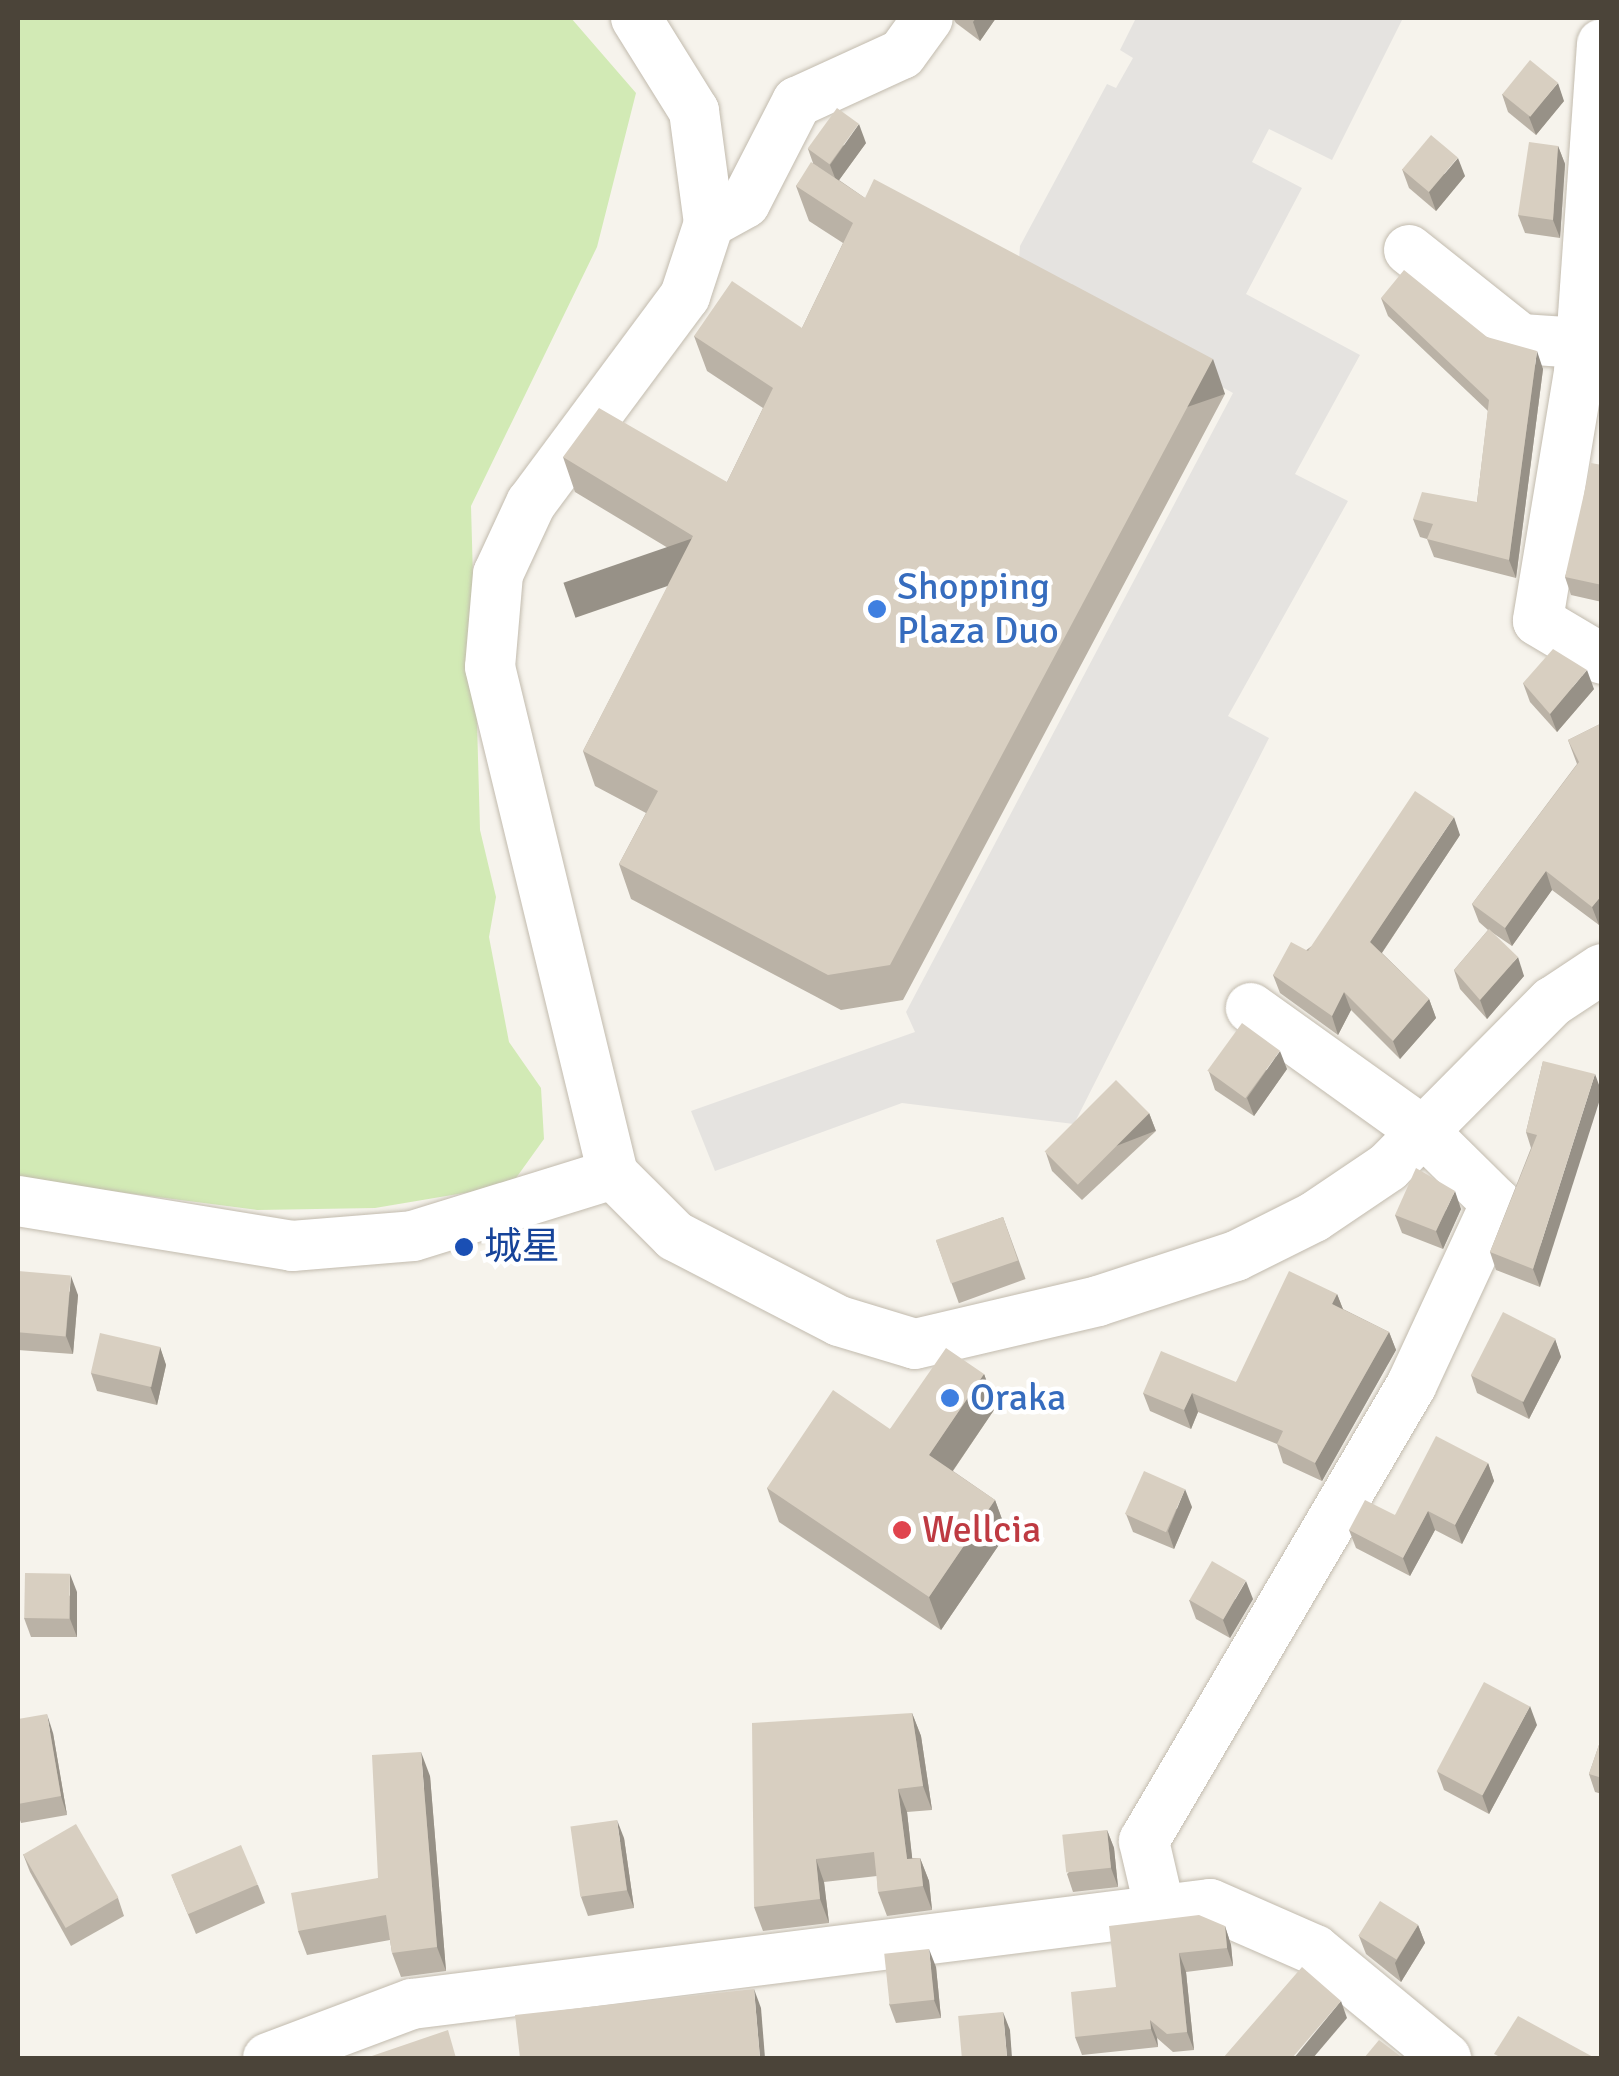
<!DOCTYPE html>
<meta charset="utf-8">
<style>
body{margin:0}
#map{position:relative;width:1619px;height:2076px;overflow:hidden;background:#f6f3ec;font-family:Signika,"Noto Sans JP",sans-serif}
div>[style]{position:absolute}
.green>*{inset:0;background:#d2eab5}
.parking>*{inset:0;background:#e5e3e0}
.roads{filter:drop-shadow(0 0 2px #c2bbae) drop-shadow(0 0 2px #c2bbae)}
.minor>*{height:50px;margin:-25px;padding:0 25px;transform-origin:25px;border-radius:25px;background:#fff}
.wall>*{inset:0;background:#bab2a6;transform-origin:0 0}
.shaded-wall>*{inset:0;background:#979187;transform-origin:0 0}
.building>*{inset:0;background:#d8cfc1;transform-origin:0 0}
.dots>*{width:28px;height:28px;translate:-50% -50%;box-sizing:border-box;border:5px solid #fff;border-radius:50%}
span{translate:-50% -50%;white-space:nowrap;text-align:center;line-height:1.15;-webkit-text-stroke:9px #fff;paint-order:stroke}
.shop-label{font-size:38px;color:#366cbe}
.left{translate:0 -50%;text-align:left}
.transit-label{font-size:38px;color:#164399}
.health-label{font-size:38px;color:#be3a42}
.frame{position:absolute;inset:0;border:20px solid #4b4439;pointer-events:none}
</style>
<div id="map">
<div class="green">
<div style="clip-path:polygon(18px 18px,571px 18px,636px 93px,597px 247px,471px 506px,480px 830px,496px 897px,489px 937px,509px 1042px,541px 1088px,544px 1139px,511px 1185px,375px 1208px,257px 1210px,18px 1179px)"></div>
</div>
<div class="parking">
<div style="clip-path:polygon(1136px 18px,1403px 18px,1332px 160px,1269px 129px,1252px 162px,1302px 188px,1246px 294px,1360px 355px,1295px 474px,1348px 501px,1228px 716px,1269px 738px,1074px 1124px,902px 1103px,715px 1171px,691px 1111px,915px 1032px,906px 1012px,1233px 393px,1018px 275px,1020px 246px,1107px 84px,1116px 88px,1133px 58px,1120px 50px)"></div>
</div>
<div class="roads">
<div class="minor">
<div style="left:636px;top:18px;width:110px;rotate:58.1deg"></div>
<div style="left:694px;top:111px;width:113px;rotate:82.4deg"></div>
<div style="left:709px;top:223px;width:77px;rotate:108.2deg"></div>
<div style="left:685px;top:296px;width:258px;rotate:126.6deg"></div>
<div style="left:531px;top:503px;width:78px;rotate:114.9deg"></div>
<div style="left:498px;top:574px;width:93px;rotate:94.9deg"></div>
<div style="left:490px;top:667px;width:522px;rotate:76.36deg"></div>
<div style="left:613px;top:1174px;width:88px;rotate:45deg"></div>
<div style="left:675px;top:1236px;width:185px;rotate:27.4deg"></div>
<div style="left:839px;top:1321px;width:79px;rotate:16.8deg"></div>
<div style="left:915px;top:1344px;width:188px;rotate:-13.2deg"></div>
<div style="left:1098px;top:1301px;width:145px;rotate:-18.1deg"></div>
<div style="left:1236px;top:1256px;width:87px;rotate:-26.6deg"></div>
<div style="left:1314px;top:1217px;width:89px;rotate:-34deg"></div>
<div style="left:1388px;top:1167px;width:233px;rotate:-45.2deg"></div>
<div style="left:1552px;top:1002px;width:60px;rotate:-33.4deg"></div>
<div style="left:1602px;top:44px;width:329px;rotate:94deg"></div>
<div style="left:1579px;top:372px;width:252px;rotate:99.4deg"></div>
<div style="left:1538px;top:621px;width:74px;rotate:30.7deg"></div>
<div style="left:709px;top:223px;width:41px;rotate:-29.1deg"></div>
<div style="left:745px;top:203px;width:114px;rotate:-62.8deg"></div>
<div style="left:797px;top:102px;width:115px;rotate:-24.6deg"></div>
<div style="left:902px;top:54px;width:44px;rotate:-54.2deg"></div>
<div style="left:1409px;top:250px;width:143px;rotate:38.5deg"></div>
<div style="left:1521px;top:339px;width:59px;rotate:3.9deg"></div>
<div style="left:18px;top:1201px;width:278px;rotate:9.3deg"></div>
<div style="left:292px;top:1246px;width:121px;rotate:-4.7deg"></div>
<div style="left:413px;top:1236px;width:209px;rotate:-17.2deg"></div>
<div style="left:1160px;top:1910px;width:71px;rotate:-103.1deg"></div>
<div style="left:1144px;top:1841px;width:528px;rotate:-59.6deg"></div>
<div style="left:1411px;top:1386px;width:202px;rotate:-65.1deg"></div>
<div style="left:1496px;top:1203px;width:101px;rotate:-135.4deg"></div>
<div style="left:1424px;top:1132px;width:213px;rotate:-144.4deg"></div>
<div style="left:268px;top:2058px;width:154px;rotate:-20.6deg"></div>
<div style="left:412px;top:2004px;width:804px;rotate:-7.14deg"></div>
<div style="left:1210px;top:1904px;width:115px;rotate:23.7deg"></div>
<div style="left:1315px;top:1950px;width:170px;rotate:39.5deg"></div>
</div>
</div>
<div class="wall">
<div style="clip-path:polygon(953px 18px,996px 18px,980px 41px,956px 23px)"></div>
<div style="clip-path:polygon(1502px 94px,1564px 101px,1536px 135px,1508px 112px)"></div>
<div style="clip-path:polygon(866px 143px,839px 180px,865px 198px,1225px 394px,903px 1000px,841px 1010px,631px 899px,619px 864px,646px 813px,595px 786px,583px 751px,683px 557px,575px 492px,563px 457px,727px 482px,763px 408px,707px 371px,694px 336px,802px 328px,843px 243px,809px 221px,796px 186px,813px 163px,808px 149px)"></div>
<div style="clip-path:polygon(1558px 146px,1565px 164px,1560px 238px,1525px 233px,1518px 215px)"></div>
<div style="clip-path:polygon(1402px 169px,1465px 176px,1436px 211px,1409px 188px)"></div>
<div style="clip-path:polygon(1381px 298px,1487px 337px,1543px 369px,1516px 578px,1434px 557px,1427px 539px,1420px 537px,1413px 519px,1477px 502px,1488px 411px,1388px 316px)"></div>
<div style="clip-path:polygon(1602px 465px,1602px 602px,1571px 595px,1565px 577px)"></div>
<div style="clip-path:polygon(1523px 683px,1594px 689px,1557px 732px,1530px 702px)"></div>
<div style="clip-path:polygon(1602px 723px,1599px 925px,1552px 890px,1512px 946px,1490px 931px,1524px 976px,1487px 1019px,1460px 989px,1454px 970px,1488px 930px,1479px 922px,1472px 904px,1577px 764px,1568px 740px)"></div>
<div style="clip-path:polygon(1460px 835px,1382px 953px,1429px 999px,1436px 1018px,1400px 1059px,1351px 1010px,1338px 1035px,1280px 993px,1273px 975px)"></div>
<div style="clip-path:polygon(1543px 1061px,1540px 1287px,1496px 1270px,1490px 1252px,1531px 1148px,1526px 1132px)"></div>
<div style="clip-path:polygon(1287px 1069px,1254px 1116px,1215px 1090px,1209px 1072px)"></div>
<div style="clip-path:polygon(1149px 1113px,1156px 1131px,1082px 1200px,1052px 1171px,1046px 1153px)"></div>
<div style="clip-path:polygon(1461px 1209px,1443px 1249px,1402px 1233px,1395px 1215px)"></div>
<div style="left:1003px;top:1217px;width:66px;height:71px;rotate:70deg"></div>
<div style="clip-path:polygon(18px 1271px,78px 1295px,73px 1354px,18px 1350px)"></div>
<div style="clip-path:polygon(1337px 1294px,1343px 1309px,1389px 1332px,1396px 1350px,1322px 1481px,1283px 1463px,1277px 1444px,1198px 1412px,1191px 1429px,1150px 1411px,1143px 1393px,1236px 1382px)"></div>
<div style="clip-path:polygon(1555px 1339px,1561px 1357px,1529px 1419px,1477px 1393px,1471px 1375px)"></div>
<div style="clip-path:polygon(160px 1347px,166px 1365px,157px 1405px,97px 1391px,91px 1373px)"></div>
<div style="clip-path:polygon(984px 1374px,996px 1407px,953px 1471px,995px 1500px,1007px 1533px,941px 1630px,779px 1522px,767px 1488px,890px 1429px)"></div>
<div style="clip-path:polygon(1488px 1463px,1494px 1481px,1462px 1544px,1435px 1530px,1410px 1576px,1356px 1548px,1349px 1530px,1395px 1515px)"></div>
<div style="clip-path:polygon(1192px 1507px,1174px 1549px,1133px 1532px,1126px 1514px)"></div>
<div style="clip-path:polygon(77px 1592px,77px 1637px,31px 1637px,24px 1618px)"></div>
<div style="clip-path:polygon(1253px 1599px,1230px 1638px,1196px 1619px,1189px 1600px)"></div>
<div style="clip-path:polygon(912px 1713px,921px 1736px,932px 1810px,907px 1812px,912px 1858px,920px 1858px,929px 1881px,932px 1910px,887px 1916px,878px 1892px,877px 1876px,824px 1882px,829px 1923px,763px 1931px,754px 1907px)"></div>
<div style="clip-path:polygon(18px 1719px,53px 1733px,67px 1815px,21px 1823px,18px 1814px)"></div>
<div style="clip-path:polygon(1537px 1725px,1489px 1814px,1444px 1790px,1437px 1771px)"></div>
<div style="clip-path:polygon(1602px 1736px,1602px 1794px,1595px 1792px,1589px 1774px)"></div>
<div style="clip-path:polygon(430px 1776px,446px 1971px,401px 1977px,392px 1953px,390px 1940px,307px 1955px,298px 1931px,378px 1878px)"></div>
<div style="clip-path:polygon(1107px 1830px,1114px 1848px,1118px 1887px,1073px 1892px,1067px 1874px)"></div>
<div style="clip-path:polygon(624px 1838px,634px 1908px,588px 1916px,581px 1897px)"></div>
<div style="clip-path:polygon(23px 1854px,118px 1898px,124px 1916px,71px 1946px,30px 1872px)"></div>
<div style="clip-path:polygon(172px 1876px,258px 1885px,265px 1903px,196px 1934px)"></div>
<div style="clip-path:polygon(1418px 1925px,1425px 1943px,1401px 1982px,1366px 1954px,1359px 1936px)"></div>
<div style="clip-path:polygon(1225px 1926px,1231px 1945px,1233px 1966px,1186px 1972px,1194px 2050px,1173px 2052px,1157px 2038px,1158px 2047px,1082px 2055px,1075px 2037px,1116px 1987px)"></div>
<div style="clip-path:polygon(936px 1967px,941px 2018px,896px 2023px,889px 2004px)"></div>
</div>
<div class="shaded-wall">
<div style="clip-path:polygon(976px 18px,996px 18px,980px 41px,973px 22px)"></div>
<div style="clip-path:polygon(1558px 83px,1564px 101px,1536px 135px,1529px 117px)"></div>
<div style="clip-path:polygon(859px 124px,866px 143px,837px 183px,830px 165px)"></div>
<div style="clip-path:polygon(1558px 146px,1565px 164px,1560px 238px,1553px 220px)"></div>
<div style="clip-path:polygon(1458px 158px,1465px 176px,1436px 211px,1429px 192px)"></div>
<div style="clip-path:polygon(1537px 351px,1543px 369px,1516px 578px,1509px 560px)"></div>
<div style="left:1213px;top:359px;width:37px;height:687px;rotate:71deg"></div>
<div style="clip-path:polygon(1587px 670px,1594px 689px,1557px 732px,1550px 714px)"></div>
<div style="clip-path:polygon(1454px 817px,1460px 835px,1377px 960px,1370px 942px)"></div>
<div style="clip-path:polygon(1546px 871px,1552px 890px,1512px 946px,1505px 928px)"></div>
<div style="clip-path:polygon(1602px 895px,1602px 922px,1599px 925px,1592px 907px)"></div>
<div style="clip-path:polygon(1518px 957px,1524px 976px,1487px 1019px,1480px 1000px)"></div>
<div style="clip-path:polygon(1344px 992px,1351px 1010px,1338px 1035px,1332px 1016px)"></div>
<div style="clip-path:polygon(1429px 999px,1436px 1018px,1400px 1059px,1393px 1041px)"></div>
<div style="clip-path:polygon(1280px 1051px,1287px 1069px,1254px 1116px,1247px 1098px)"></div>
<div style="clip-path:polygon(1595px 1074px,1602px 1093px,1540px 1287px,1533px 1269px)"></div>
<div style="left:1149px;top:1113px;width:19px;height:101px;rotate:69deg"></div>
<div style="clip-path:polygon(1455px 1191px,1461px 1209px,1443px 1249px,1436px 1231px)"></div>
<div style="clip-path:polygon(71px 1276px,78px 1295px,73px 1354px,66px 1336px)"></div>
<div style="clip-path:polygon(1337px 1294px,1344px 1312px,1332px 1304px)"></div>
<div style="clip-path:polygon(1389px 1332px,1396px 1350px,1322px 1481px,1315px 1463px)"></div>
<div style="clip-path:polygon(1555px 1339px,1561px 1357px,1529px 1419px,1522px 1401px)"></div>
<div style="clip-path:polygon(160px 1347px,166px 1365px,157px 1405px,150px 1386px)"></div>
<div style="clip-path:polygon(984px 1374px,996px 1407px,941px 1488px,929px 1455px)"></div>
<div style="clip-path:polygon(1192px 1393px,1198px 1412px,1191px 1429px,1184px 1410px)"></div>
<div style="clip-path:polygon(1488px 1463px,1494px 1481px,1462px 1544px,1455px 1525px)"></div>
<div style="clip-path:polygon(1185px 1489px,1192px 1507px,1174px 1549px,1168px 1531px)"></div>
<div style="clip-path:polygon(995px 1500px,1007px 1533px,941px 1630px,929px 1597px)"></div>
<div style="clip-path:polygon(1428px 1511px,1435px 1530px,1410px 1576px,1403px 1558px)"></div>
<div style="clip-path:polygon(70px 1574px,77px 1592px,77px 1637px,70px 1619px)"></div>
<div style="clip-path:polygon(1246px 1581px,1253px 1599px,1230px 1638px,1223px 1620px)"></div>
<div style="clip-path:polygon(1530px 1706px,1537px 1725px,1489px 1814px,1482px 1795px)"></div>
<div style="clip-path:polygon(912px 1713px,921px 1736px,932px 1810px,923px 1786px)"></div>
<div style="clip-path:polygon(47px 1714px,53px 1733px,67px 1815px,61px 1796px)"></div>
<div style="clip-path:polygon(421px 1752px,430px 1776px,446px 1971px,437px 1947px)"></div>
<div style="clip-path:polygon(898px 1789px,907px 1812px,915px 1883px,907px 1859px)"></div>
<div style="clip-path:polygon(617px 1820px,624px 1838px,634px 1908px,627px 1890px)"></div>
<div style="clip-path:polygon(1107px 1830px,1114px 1848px,1118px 1887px,1111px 1868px)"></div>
<div style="clip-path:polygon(920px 1858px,929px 1881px,932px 1910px,923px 1886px)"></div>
<div style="clip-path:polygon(816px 1859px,824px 1882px,829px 1923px,820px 1899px)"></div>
<div style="clip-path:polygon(1418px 1925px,1425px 1943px,1401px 1982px,1395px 1963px)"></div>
<div style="clip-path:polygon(1225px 1926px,1231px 1945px,1233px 1966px,1227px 1948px)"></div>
<div style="clip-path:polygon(929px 1949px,936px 1967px,941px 2018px,934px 2000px)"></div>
<div style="clip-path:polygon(1179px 1953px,1186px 1972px,1194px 2050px,1187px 2032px)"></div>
<div style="clip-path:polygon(754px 1989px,761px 2008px,765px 2058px,760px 2058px)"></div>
<div style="clip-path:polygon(1341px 2001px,1347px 2018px,1313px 2058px,1294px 2058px)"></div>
<div style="clip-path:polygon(1003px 2012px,1010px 2030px,1012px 2058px,1008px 2058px,1007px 2057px)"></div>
<div style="clip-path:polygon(1150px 2020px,1157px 2038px,1158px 2047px,1151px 2029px)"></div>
</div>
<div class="building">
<div style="left:1530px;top:60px;width:36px;height:44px;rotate:39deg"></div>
<div style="left:837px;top:108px;width:27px;height:50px;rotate:36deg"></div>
<div style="left:1431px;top:135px;width:35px;height:45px;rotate:40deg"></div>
<div style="clip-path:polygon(1529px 142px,1558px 146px,1553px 220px,1518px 215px)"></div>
<div style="clip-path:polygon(811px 162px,865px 198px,874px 179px,1213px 359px,890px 965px,828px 975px,619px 864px,658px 791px,583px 751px,693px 536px,563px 457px,599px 408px,727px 482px,773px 388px,694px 336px,732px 281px,802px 328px,853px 223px,796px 186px)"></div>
<div style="clip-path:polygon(1404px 270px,1487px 337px,1537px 351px,1509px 560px,1427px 539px,1433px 524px,1413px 519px,1422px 492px,1477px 502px,1489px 400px,1381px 298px)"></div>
<div style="clip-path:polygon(1591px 463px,1602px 465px,1602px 585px,1565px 577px)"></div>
<div style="clip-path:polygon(1553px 649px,1587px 670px,1550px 714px,1523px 683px)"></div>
<div style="clip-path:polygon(1602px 723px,1602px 895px,1592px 907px,1546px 871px,1505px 928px,1472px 904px,1579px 762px,1568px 740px)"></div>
<div style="clip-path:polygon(1415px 791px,1454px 817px,1370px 942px,1429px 999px,1393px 1041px,1344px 992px,1332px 1016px,1273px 975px,1291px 942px,1308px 951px)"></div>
<div style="clip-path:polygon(1489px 929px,1518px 957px,1480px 1000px,1454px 970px)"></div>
<div style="left:1242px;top:1023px;width:47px;height:59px;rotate:36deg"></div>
<div style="clip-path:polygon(1543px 1061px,1595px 1074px,1533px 1269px,1490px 1252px,1537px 1135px,1526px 1132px)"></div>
<div style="left:1116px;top:1080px;width:47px;height:101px;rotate:45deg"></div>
<div style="clip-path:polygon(1416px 1168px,1455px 1191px,1436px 1231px,1395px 1215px)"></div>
<div style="left:1003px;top:1217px;width:46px;height:71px;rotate:71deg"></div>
<div style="left:18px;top:1271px;width:53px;height:61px;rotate:5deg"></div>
<div style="clip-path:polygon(1289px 1271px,1337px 1294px,1332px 1304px,1389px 1332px,1315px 1463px,1277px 1444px,1283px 1431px,1192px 1393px,1184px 1410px,1143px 1393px,1161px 1351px,1236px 1382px)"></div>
<div style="left:1503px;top:1312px;width:59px;height:71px;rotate:27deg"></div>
<div style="left:100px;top:1333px;width:62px;height:41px;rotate:13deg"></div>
<div style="clip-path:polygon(946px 1348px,984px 1374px,929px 1455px,995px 1500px,929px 1597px,767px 1488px,833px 1390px,890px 1429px)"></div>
<div style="clip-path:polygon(1436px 1436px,1488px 1463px,1455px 1525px,1428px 1511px,1403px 1558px,1349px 1530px,1365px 1500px,1395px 1515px)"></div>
<div style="left:1144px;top:1471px;width:45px;height:47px;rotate:24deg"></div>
<div style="left:1212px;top:1561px;width:39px;height:45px;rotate:30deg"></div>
<div style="left:25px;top:1573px;width:45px;height:45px;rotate:1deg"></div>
<div style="left:1484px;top:1682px;width:52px;height:101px;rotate:28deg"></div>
<div style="clip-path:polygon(912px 1713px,923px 1786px,898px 1789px,907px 1859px,920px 1858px,923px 1886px,878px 1892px,874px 1852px,816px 1859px,820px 1899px,754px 1907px,752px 1723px)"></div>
<div style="clip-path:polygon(47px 1714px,61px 1796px,18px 1804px,18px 1719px)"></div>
<div style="clip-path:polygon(1602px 1736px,1602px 1778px,1589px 1774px)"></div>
<div style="clip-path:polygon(421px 1752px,437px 1947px,392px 1953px,386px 1915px,298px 1931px,291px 1893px,378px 1878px,372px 1755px)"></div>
<div style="left:617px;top:1820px;width:71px;height:47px;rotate:82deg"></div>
<div style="left:76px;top:1824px;width:85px;height:61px;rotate:60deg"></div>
<div style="left:1107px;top:1830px;width:38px;height:45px;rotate:84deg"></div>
<div style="left:241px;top:1845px;width:43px;height:76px;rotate:67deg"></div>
<div style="left:1380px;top:1901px;width:45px;height:41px;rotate:32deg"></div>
<div style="clip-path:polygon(1199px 1915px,1225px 1926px,1227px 1948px,1179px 1953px,1187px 2032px,1167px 2034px,1150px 2020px,1151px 2029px,1075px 2037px,1071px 1992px,1116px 1987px,1109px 1926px)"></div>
<div style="left:929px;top:1949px;width:51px;height:45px;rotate:84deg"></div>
<div style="clip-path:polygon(1302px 1967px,1341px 2001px,1293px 2057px,1295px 2058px,1223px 2058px)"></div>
<div style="clip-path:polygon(754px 1989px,760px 2058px,520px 2058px,515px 2015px)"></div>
<div style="left:1003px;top:2012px;width:45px;height:45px;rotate:85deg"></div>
<div style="clip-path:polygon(1518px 2016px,1595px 2058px,1502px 2058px,1494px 2054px)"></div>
<div style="clip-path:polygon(448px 2030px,456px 2058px,366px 2058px)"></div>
<div style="clip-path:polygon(1379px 2040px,1403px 2058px,1364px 2058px)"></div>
</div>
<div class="dots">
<div style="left:877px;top:609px;background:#3f7fe0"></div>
<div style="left:464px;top:1247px;background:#1a4fb4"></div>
<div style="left:950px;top:1398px;background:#3f7fe0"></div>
<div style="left:902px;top:1530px;background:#e0444e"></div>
</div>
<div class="shop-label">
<span class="left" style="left:897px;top:609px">Shopping<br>Plaza Duo</span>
<span class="left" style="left:970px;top:1398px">Oraka</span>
</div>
<div class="transit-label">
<span class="left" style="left:484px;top:1247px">城星</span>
</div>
<div class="health-label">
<span class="left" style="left:922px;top:1530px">Wellcia</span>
</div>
<div class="frame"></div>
</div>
